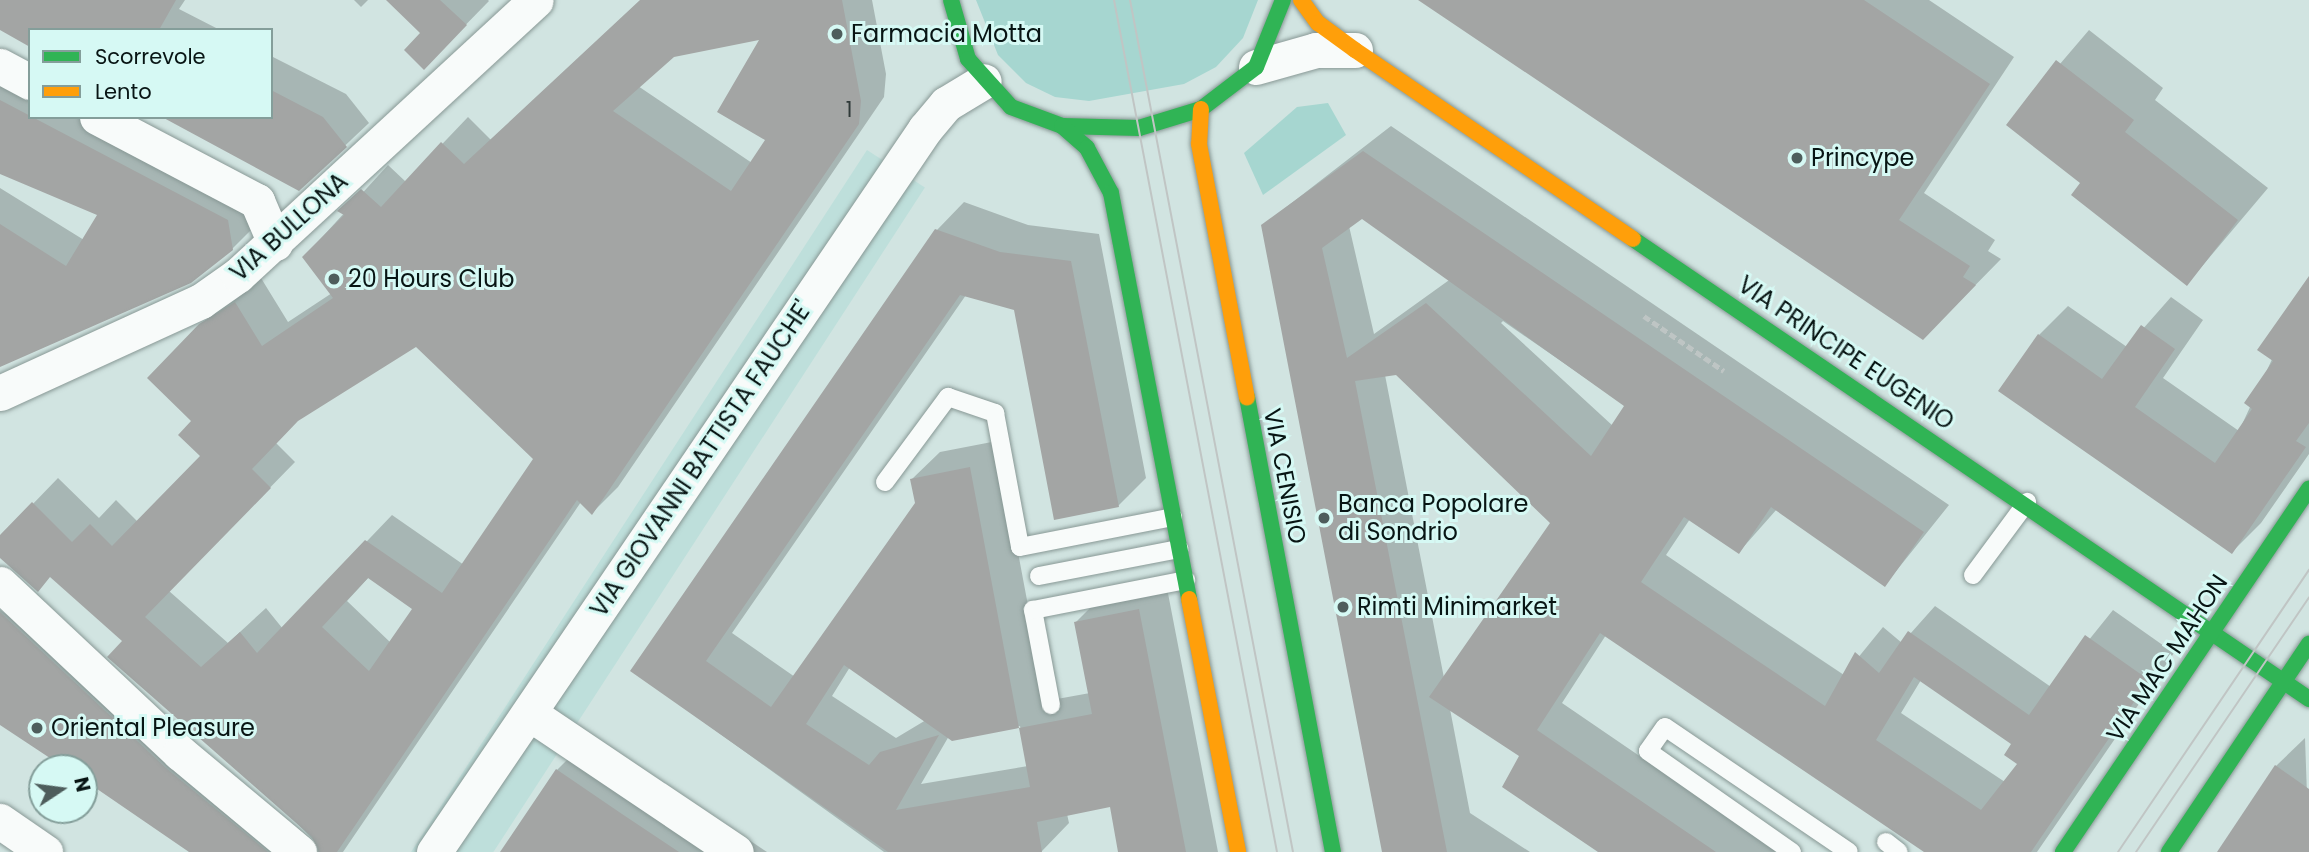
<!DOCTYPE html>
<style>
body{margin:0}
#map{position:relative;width:2309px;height:852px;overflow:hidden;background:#d1e4e1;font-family:Poppins,sans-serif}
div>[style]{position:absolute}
.built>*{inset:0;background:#bedfdb;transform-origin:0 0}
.green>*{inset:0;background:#a6d6d0}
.shadow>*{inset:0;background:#0003}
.building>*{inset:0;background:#a3a5a4}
.path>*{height:4.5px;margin-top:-2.25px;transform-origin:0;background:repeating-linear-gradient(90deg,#bec5c4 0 7px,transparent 0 10.5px)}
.roads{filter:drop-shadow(0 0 2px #889895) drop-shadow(0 0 2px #889895)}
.lane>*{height:18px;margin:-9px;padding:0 9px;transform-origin:9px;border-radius:9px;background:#f8fbfa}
.street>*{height:35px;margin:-17.5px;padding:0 17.5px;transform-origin:17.5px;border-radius:17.5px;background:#f8fbfa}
.fast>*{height:16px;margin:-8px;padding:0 8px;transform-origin:8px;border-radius:8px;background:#30b455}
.slow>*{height:16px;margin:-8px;padding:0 8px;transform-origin:8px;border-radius:8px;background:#ff9f0a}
.tram>*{height:2px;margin:-1px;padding:0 1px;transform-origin:1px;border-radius:1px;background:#c0c5c4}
.dots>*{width:19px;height:19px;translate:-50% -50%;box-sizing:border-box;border:4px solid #d6f9f4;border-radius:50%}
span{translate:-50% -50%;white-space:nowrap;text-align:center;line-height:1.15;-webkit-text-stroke:6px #d6f9f4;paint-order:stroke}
.number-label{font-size:21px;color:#2f3938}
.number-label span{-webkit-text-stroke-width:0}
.poi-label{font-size:24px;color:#081514}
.left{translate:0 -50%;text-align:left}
.street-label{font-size:24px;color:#081514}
.legend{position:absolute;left:28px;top:28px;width:245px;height:91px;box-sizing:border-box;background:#d6f9f4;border:2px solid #849e9a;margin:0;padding:9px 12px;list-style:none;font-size:21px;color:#081514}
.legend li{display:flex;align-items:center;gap:14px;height:35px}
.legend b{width:35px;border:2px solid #849e9a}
.north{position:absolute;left:28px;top:754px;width:70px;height:70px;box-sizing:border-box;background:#d6f9f4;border:2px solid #849e9a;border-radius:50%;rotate:77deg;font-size:19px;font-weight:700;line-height:28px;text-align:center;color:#081514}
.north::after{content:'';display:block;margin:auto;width:24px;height:32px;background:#4e5d5c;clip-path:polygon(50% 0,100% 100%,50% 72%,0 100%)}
</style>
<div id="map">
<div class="built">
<div style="left:867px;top:150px;width:69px;height:850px;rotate:33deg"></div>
</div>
<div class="green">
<div style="clip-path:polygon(976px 0,1258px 0,1243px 38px,1216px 67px,1184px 84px,1089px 101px,1055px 97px,1026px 83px,998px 55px)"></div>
<div style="clip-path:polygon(1328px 103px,1346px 135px,1263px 195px,1244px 153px,1297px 107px)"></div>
</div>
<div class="shadow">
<div style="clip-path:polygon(0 0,185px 0,179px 9px,220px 30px,30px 30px,0 25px)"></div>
<div style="clip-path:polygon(354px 0,368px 0,361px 7px)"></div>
<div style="clip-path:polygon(388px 0,488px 0,489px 1px,447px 44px,423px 33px)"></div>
<div style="clip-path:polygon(evenodd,641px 0,872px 0,886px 74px,884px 97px,618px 487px,592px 513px,581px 502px,343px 852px,193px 852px,84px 778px,84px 768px,69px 768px,0 721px,0 610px,193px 743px,316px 843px,124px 641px,51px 576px,0 555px,0 538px,58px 478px,99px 518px,116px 500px,138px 522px,203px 456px,193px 421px,149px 378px,227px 299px,261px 278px,288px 322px,332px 293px,304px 257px,388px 165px,406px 182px,468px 117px,491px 140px,641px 0,762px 38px,768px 140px,752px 163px,638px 86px,673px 55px,762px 38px,641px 0,416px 345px,536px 459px,464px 565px,392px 515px,283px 629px,266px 608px,228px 643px,169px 591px,295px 462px,276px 443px,299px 419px,416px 345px,641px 0,369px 577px,415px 609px,391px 643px,347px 601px,369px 577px)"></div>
<div style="clip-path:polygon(1425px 0,1929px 0,2014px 57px,1924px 193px,1995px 240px,1988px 251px,2001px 259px,1949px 312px)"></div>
<div style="clip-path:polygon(2089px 30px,2163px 88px,2155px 100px,2268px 188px,2187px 284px,2083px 183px,2008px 125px)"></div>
<div style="clip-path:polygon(271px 56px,346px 94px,369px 123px,299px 189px,271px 117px)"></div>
<div style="clip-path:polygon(0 64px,30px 79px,30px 117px,100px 117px,250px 197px,255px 226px,232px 249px,0 366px,0 188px,84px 240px,99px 214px,0 172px)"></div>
<div style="clip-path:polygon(evenodd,1391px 126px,1949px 505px,1885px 585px,1777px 509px,1739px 552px,1690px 519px,1666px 555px,1769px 625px,1844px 675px,1883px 627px,1902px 643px,1935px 606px,2051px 687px,2113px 610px,2174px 653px,2037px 852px,1927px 852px,1606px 635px,1562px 703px,1780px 852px,1601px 852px,1521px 756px,1450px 709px,1470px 813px,1530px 852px,1384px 852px,1262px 226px,1391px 126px,1362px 217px,1452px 278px,1374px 334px,1349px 226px,1362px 217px,1391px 126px,1503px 321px,1626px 406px,1613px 426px,1501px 323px,1503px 321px,1391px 126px,1396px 373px,1553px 523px,1444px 678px,1385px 375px,1396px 373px,1391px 126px,1921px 680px,2014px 744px,2019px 764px,2005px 782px,1901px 713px,1921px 680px)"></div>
<div style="clip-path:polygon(evenodd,964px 202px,1028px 225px,1099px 234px,1146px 478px,1118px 506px,1015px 308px,966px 295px,732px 633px,795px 677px,917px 503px,912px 479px,940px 452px,997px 441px,1046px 701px,1090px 693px,1076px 622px,1103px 595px,1166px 583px,1218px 852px,1120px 852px,1111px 805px,1067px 814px,1069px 823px,1042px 851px,884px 852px,633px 671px,937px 230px,964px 202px,850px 667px,926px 720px,896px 738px,832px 696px,850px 667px,964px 202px,1020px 726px,1028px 766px,921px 784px,949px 736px,1020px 726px)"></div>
<div style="clip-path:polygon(2309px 279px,2309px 454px,2261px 523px,2232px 552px,2039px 335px,2068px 306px,2127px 347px,2171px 297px,2203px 320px,2163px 378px,2239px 431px)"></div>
<div style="clip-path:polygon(592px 735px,767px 852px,502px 852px,557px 770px)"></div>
<div style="clip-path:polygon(2305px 738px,2309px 852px,2219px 852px,2276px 766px)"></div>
</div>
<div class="building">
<div style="clip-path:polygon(0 0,176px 0,159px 30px,30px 30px,30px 47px,0 30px)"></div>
<div style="clip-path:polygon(386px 0,440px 0,467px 25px,424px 70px,404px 50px,420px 33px)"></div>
<div style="clip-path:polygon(evenodd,640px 0,842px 0,861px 101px,859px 124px,592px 515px,577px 500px,337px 852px,319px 852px,312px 837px,107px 657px,122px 641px,50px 577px,38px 592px,9px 566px,0 558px,0 535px,32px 502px,72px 542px,90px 524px,112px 546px,200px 456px,178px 435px,191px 421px,147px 378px,199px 324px,235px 302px,262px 346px,333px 298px,302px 257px,344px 215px,337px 211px,361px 189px,381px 207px,441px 142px,464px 164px,640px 0,759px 40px,717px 112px,765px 140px,731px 191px,613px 111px,674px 57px,759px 40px,640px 0,416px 347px,533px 459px,442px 593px,365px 540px,257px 653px,240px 632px,201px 667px,145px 617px,271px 488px,252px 469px,298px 421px,416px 347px,640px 0,368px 578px,412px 609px,369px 671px,322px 627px,368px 578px)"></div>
<div style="clip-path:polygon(1418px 0,1864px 0,1990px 84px,1899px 220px,1970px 266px,1963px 277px,1976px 285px,1923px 340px)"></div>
<div style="clip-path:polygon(2056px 60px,2134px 120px,2125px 132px,2238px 220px,2187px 286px,2071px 195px,2080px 183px,2006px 125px)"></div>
<div style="clip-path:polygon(271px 90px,323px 117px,347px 147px,299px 191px,162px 117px,271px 117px)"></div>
<div style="clip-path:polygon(0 100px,228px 220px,233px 250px,191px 283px,0 367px,0 224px,66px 266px,97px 215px,0 174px)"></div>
<div style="clip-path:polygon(evenodd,1363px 151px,1924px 532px,1885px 587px,1771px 507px,1739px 554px,1684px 517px,1641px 582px,1743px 651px,1825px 706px,1855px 652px,1879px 673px,1908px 631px,2029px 715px,2085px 635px,2149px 680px,2031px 852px,1924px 852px,1600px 633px,1537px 730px,1716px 852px,1598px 852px,1502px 787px,1519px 756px,1429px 697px,1550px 523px,1396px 375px,1355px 381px,1447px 852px,1382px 852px,1261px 225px,1363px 151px,1362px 219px,1624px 406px,1591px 456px,1426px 303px,1347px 358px,1322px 248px,1362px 219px,1363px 151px,1914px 677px,2011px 744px,2004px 755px,2017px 764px,1981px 810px,1876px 740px,1914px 677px)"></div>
<div style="clip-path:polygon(evenodd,935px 229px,1000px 252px,1071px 261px,1119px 507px,1054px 520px,1014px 310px,960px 295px,706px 661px,771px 707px,915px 503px,910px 479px,970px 467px,1019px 728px,1092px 714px,1074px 622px,1139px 609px,1186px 852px,1118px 852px,1110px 807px,1037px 822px,1042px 852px,888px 852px,630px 671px,935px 229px,844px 665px,952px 741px,1019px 728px,1030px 787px,896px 810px,939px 735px,880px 752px,869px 765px,806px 724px,844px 665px)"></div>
<div style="clip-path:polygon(2309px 276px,2309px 423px,2296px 441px,2306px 447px,2232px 554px,1998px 391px,2038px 334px,2102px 379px,2141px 325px,2175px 349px,2135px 407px,2215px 463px,2252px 409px,2244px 403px,2273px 361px,2257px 350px)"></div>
<div style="clip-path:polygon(0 612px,166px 768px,268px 852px,189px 852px,84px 780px,84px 768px,65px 768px,0 725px)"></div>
<div style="clip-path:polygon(2275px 765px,2309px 789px,2309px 852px,2217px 852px)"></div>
<div style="clip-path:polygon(556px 769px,622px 814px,679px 852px,500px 852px)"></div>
</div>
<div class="path">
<div style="left:1644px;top:316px;width:97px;rotate:34.5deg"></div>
</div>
<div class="roads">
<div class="lane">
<div style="left:885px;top:482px;width:106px;rotate:-53.5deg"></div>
<div style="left:948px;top:397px;width:50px;rotate:18.8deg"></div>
<div style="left:995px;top:413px;width:136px;rotate:79.4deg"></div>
<div style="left:1020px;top:547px;width:156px;rotate:-11.1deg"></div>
<div style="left:1973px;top:575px;width:91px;rotate:-53.5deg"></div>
<div style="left:1039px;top:576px;width:143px;rotate:-10.9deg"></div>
<div style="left:1051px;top:705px;width:97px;rotate:-100.7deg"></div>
<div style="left:1033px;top:610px;width:156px;rotate:-11.1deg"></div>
<div style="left:1886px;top:842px;width:16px;rotate:38deg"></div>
<div style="left:1792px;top:852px;width:176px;rotate:-145deg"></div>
<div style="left:1648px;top:751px;width:29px;rotate:-55deg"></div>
<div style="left:1665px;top:727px;width:222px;rotate:34.2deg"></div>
</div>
<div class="street">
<div style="left:0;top:66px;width:34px;rotate:28deg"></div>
<div style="left:1256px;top:67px;width:62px;rotate:-15.8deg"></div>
<div style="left:1316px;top:50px;width:39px"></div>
<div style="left:97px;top:117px;width:181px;rotate:27.7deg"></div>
<div style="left:257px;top:201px;width:46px;rotate:66.8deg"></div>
<div style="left:0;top:393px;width:221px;rotate:-24.6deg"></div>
<div style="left:201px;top:301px;width:45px;rotate:-35.1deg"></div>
<div style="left:238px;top:275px;width:405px;rotate:-42.7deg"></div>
<div style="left:0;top:584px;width:247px;rotate:43.2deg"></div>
<div style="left:180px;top:753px;width:155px;rotate:39.8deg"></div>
<div style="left:529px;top:713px;width:249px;rotate:33.9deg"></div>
<div style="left:0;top:821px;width:55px;rotate:34.6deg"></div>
<div style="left:434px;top:852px;width:874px;rotate:-55.82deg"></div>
<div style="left:925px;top:129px;width:33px;rotate:-50deg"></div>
<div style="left:946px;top:104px;width:44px;rotate:-31.2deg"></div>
</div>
<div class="fast">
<div style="left:951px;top:0;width:61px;rotate:73.9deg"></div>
<div style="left:968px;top:59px;width:64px;rotate:48.1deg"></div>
<div style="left:1011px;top:107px;width:54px;rotate:20.4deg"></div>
<div style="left:1062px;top:126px;width:77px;rotate:1.5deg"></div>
<div style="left:1139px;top:128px;width:65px;rotate:-17deg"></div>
<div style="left:1201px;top:109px;width:69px;rotate:-37.4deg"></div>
<div style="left:1256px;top:67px;width:72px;rotate:-68.1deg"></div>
<div style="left:1062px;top:126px;width:33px;rotate:41deg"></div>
<div style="left:1087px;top:148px;width:51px;rotate:61.9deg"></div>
<div style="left:1111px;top:193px;width:413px;rotate:79.1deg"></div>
<div style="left:1633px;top:239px;width:818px;rotate:34.23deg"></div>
<div style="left:1247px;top:397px;width:463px;rotate:79.3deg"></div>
<div style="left:2063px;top:852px;width:439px;rotate:-55.9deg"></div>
<div style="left:2169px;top:852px;width:251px;rotate:-56.1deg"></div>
</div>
<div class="slow">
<div style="left:1301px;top:0;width:29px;rotate:54deg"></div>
<div style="left:1318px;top:23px;width:46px;rotate:36.1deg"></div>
<div style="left:1355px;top:50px;width:336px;rotate:34.2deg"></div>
<div style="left:1201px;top:109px;width:35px;rotate:93deg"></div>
<div style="left:1199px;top:144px;width:258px;rotate:79.3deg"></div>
<div style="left:1189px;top:599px;width:258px;rotate:79deg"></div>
</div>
</div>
<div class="tram">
<div style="left:1114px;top:0;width:867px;rotate:79.17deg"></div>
<div style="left:1130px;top:0;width:867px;rotate:79.17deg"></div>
<div style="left:2118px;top:852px;width:341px;rotate:-55.9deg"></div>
<div style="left:2136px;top:852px;width:308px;rotate:-55.8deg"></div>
</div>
<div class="dots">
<div style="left:837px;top:34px;background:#4e5d5c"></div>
<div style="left:1797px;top:158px;background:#4e5d5c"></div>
<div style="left:334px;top:279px;background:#4e5d5c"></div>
<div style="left:1324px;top:518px;background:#4e5d5c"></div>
<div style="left:1343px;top:607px;background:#4e5d5c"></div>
<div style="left:37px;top:728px;background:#4e5d5c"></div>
</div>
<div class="number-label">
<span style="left:849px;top:110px">1</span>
</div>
<div class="poi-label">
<span class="left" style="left:851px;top:34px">Farmacia Motta</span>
<span class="left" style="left:1811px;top:158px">Princype</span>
<span class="left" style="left:348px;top:279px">20 Hours Club</span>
<span class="left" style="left:1338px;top:518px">Banca Popolare<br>di Sondrio</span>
<span class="left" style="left:1357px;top:607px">Rimti Minimarket</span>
<span class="left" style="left:51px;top:728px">Oriental Pleasure</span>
</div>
<div class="street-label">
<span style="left:289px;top:227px;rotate:-42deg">VIA BULLONA</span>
<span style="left:1846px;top:353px;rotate:34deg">VIA PRINCIPE EUGENIO</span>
<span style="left:701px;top:459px;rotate:-56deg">VIA GIOVANNI BATTISTA FAUCHE'</span>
<span style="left:1285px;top:476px;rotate:79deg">VIA CENISIO</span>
<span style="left:2167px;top:658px;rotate:-56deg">VIA MAC MAHON</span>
</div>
<ul class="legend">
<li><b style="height:9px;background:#30b455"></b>Scorrevole</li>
<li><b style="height:9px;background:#ff9f0a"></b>Lento</li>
</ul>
<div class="north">N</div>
</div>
